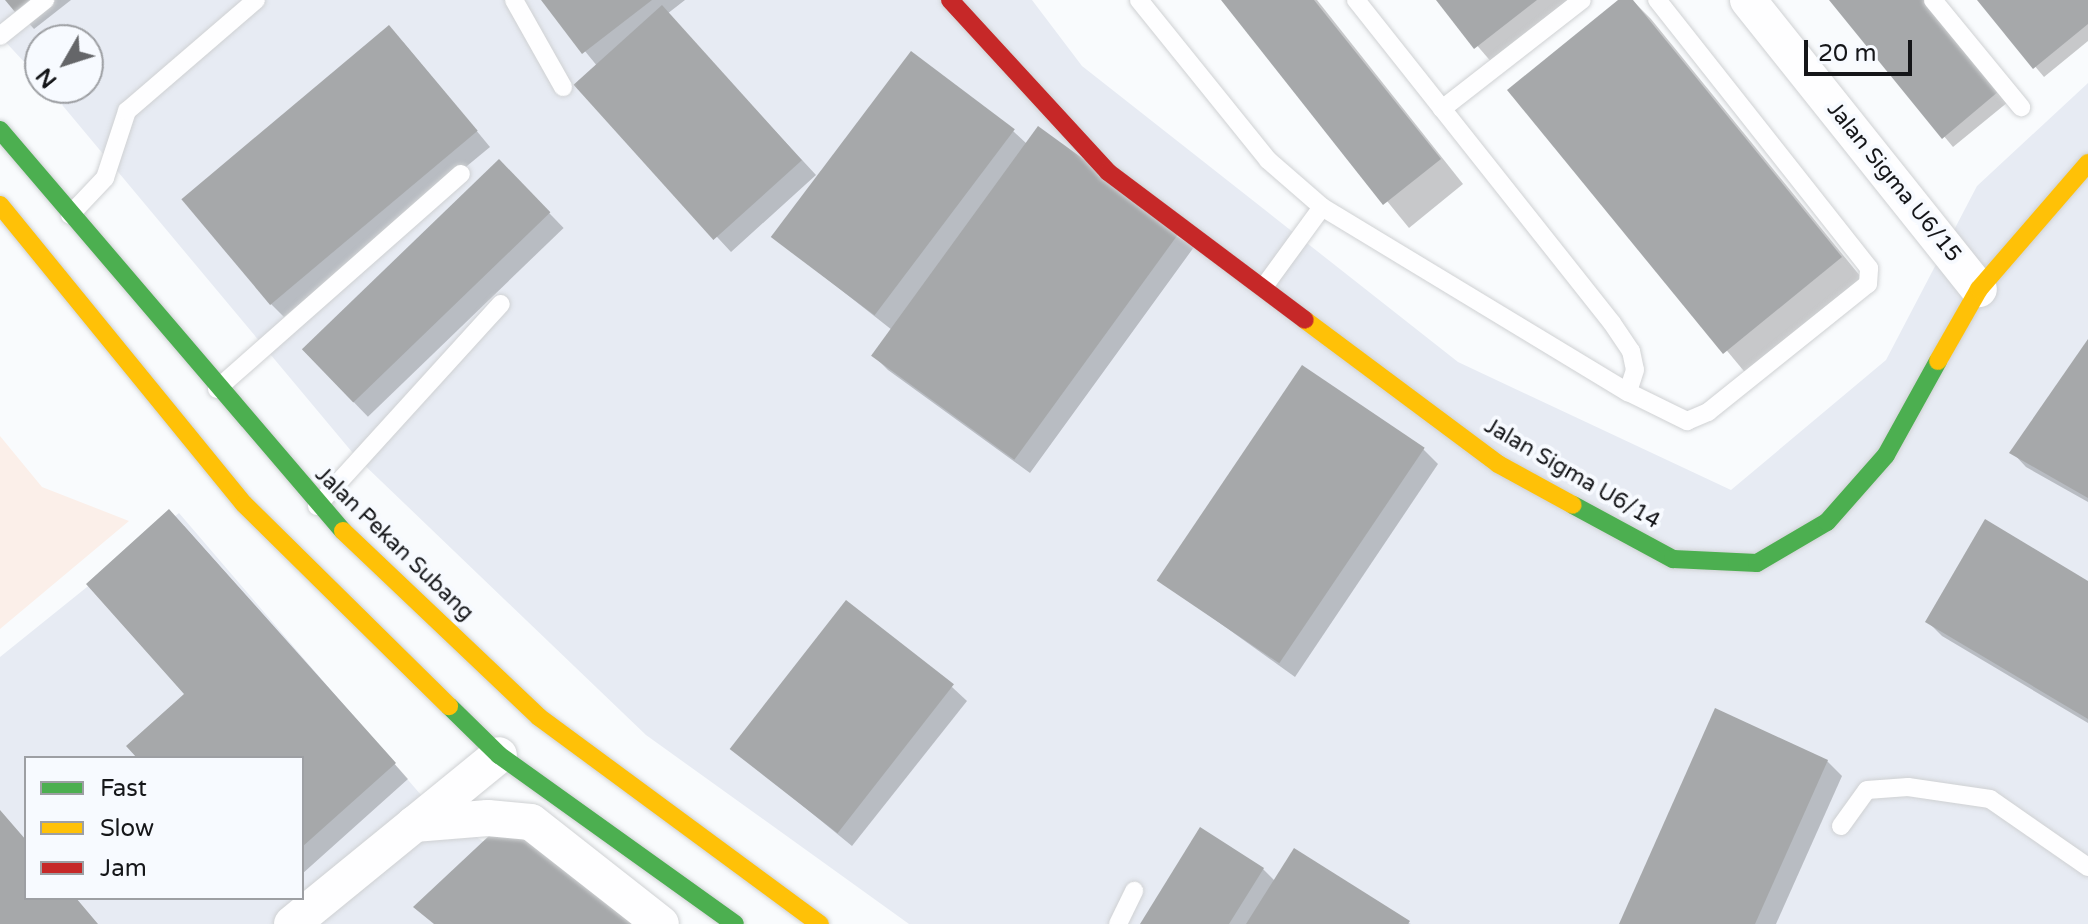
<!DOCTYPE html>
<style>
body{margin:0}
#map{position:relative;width:2088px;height:924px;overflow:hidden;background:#f9fbfd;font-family:"Varela Round",sans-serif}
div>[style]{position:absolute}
.built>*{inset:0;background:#e7ebf3}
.green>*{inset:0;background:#fbefe9}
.shadow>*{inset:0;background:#0003;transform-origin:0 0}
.building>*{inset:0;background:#a6a8aa;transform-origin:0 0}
.roads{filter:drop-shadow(0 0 2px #cfd1d3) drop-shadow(0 0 2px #cfd1d3)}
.lane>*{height:18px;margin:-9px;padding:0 9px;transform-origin:9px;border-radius:9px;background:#fefeff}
.street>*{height:36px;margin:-18px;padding:0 18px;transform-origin:18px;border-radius:18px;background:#fefeff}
.fast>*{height:18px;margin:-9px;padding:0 9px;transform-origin:9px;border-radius:9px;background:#4caf50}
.slow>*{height:18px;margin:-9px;padding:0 9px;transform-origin:9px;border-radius:9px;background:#ffc107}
.jam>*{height:18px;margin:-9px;padding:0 9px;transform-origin:9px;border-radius:9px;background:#c62828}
span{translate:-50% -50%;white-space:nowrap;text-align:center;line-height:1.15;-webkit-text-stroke:8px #f7faff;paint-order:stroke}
.street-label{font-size:22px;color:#151619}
.legend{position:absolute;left:24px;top:756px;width:280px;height:144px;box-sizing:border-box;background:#f7faff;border:2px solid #9d9fa3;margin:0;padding:10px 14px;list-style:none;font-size:24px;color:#151619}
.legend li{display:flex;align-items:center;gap:16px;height:40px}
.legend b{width:40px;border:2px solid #9d9fa3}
.north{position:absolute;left:24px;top:24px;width:80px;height:80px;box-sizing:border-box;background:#f7faff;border:2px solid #9d9fa3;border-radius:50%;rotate:231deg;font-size:22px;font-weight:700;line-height:32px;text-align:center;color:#151619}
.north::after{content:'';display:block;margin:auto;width:28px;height:36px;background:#656669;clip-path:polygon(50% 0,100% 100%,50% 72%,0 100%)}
.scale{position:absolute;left:1804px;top:40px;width:108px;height:36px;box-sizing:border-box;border:4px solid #151619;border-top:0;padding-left:10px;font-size:24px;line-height:28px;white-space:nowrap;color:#151619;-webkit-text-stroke:6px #f7faff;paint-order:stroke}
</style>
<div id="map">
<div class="built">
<div style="clip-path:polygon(0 0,1032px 0,1082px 66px,1458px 362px,1731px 490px,1886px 360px,1977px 186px,2088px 83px,2088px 924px,909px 924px,646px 735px,357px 458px,48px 88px,88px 88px,88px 40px,40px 40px,40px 79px,0 36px)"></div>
<div style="clip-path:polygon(evenodd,179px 513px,433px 809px,611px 924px,0 924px,0 657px,179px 513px,26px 758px,302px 758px,302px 898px,26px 898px,26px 758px)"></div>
</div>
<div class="green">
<div style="clip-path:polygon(0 436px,42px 487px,129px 521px,0 629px)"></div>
</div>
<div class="shadow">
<div style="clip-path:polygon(8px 0,71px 0,34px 29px)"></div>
<div style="clip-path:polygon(543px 0,685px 0,667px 14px,816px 175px,731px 252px,577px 86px,598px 67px)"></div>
<div style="clip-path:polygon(1223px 0,1317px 0,1463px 184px,1409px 228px)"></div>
<div style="clip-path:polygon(1438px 0,1591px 0,1499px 71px)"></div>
<div style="clip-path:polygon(1621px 0,1632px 0,1651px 19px,1865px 282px,1748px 376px,1510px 90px)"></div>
<div style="clip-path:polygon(1831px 0,1925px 0,2008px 102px,1953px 147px)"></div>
<div style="clip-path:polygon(1979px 0,2088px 0,2088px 41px,2044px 77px)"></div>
<div style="clip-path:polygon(403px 42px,490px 147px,284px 317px,270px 303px)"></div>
<div style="clip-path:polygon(1013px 131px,1027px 144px,1194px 247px,1030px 473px,888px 370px,874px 356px,892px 330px,775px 238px)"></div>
<div style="left:499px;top:161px;width:93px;height:272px;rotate:46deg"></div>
<div style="clip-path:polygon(2088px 342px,2088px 502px,2026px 467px,2012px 452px)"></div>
<div style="clip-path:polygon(1423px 449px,1438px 464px,1295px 677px,1160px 580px)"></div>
<div style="clip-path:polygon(184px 526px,408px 779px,302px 874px,302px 758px,140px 758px,187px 694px)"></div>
<div style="clip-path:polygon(2088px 583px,2088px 723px,1942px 636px,1927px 621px)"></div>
<div style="clip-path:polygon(952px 687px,967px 701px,852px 846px,732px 748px)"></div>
<div style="clip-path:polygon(1827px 761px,1842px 776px,1776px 924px,1621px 924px)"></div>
<div style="clip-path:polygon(1263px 869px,1275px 881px,1411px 924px,1142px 924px)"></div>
</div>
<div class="building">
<div style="clip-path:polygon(5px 0,29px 0,15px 12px)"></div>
<div style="clip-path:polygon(541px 0,652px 0,582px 54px)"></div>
<div style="clip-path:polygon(1221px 0,1314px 0,1441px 159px,1383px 205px)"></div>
<div style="clip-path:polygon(1436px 0,1537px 0,1474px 49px)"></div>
<div style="clip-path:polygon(1618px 0,1633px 0,1842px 257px,1723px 354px,1507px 90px)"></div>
<div style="clip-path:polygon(1829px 0,1925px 0,1999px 91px,1942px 139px)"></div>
<div style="clip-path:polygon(1977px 0,2088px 0,2088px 24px,2033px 69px)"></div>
<div style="left:662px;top:5px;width:209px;height:119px;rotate:48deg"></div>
<div style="left:389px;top:25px;width:138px;height:271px;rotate:50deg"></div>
<div style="left:911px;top:51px;width:130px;height:233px;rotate:37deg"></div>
<div style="left:1038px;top:126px;width:177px;height:284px;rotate:36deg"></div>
<div style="left:499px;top:159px;width:74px;height:274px;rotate:46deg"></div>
<div style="clip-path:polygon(2088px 339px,2088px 498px,2009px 453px)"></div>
<div style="left:1302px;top:365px;width:148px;height:260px;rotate:34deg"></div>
<div style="clip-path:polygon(169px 509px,396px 763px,302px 847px,302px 758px,137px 758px,126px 746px,184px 694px,86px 584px)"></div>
<div style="clip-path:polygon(1985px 519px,2088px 581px,2088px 719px,1925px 622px)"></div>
<div style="left:846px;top:600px;width:137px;height:189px;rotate:38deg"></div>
<div style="clip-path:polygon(1715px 708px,1828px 760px,1755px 924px,1619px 924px)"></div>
<div style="clip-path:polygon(0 810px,26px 840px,26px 898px,76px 898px,98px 924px,0 924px)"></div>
<div style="clip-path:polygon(1200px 827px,1264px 868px,1229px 924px,1140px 924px)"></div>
<div style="clip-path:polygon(491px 834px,533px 838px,649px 924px,434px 924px,413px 907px)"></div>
<div style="clip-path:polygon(1294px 848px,1410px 921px,1408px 924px,1246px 924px)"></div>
</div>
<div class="roads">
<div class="lane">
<div style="left:514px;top:0;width:100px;rotate:60.6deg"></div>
<div style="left:1139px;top:0;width:206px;rotate:51.1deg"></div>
<div style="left:1268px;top:160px;width:72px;rotate:41deg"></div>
<div style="left:1322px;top:207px;width:358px;rotate:31.2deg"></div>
<div style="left:1628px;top:392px;width:66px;rotate:26.2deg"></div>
<div style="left:1687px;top:421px;width:23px;rotate:-23deg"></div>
<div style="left:1708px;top:412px;width:205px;rotate:-38.7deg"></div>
<div style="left:1868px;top:284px;width:16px;rotate:-86deg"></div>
<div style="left:1869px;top:268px;width:342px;rotate:-128.3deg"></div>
<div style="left:1356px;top:0;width:412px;rotate:51.6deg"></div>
<div style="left:1612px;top:323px;width:34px;rotate:56deg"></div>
<div style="left:1631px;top:351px;width:19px;rotate:78deg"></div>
<div style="left:1635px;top:370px;width:23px;rotate:108deg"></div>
<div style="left:1933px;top:0;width:139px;rotate:50.6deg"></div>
<div style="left:0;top:36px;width:58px;rotate:-38.7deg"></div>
<div style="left:1442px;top:109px;width:177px;rotate:-37.9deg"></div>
<div style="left:70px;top:215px;width:51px;rotate:-46.6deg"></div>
<div style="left:105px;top:178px;width:71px;rotate:-71.8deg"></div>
<div style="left:127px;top:111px;width:170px;rotate:-40.7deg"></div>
<div style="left:1263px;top:288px;width:100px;rotate:-53.9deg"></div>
<div style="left:217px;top:389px;width:325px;rotate:-41.4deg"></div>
<div style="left:317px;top:506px;width:273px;rotate:-47.7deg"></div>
<div style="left:1841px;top:826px;width:44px;rotate:-54.2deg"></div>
<div style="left:1867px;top:790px;width:41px;rotate:-4.2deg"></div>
<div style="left:1908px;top:787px;width:83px;rotate:8.3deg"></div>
<div style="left:1990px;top:799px;width:119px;rotate:34.8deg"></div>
<div style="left:1118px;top:924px;width:37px;rotate:-64deg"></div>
</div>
<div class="street">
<div style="left:1748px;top:0;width:370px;rotate:51.4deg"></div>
<div style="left:414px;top:824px;width:74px;rotate:-4.6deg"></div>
<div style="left:488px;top:818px;width:43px;rotate:5.3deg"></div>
<div style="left:531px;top:822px;width:165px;rotate:38.1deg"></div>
<div style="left:292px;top:924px;width:267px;rotate:-39.2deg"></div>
</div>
<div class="fast">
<div style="left:0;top:130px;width:528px;rotate:49.46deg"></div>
<div style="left:1573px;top:505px;width:114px;rotate:28.4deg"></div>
<div style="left:1673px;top:559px;width:84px;rotate:2.7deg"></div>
<div style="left:1757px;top:563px;width:81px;rotate:-30.4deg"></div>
<div style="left:1827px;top:522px;width:89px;rotate:-48.6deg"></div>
<div style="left:1886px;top:455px;width:107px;rotate:-61deg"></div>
<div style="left:449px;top:706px;width:70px;rotate:44.4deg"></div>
<div style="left:499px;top:755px;width:290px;rotate:35.6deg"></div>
</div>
<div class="slow">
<div style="left:0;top:205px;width:386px;rotate:50.8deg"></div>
<div style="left:244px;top:504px;width:288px;rotate:44.6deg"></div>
<div style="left:1305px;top:320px;width:241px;rotate:36.7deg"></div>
<div style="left:1498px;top:464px;width:85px;rotate:28.7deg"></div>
<div style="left:1938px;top:361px;width:83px;rotate:-60.3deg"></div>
<div style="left:1979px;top:289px;width:167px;rotate:-49.1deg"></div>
<div style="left:343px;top:531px;width:270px;rotate:43.5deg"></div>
<div style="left:539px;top:717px;width:349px;rotate:36.4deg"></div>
</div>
<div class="jam">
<div style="left:950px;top:0;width:234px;rotate:47.4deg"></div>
<div style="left:1108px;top:172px;width:246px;rotate:36.9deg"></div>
</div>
</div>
<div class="street-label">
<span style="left:1894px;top:182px;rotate:51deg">Jalan Sigma U6/15</span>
<span style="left:1572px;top:474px;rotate:30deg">Jalan Sigma U6/14</span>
<span style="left:394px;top:544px;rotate:44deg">Jalan Pekan Subang</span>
</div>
<ul class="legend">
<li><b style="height:10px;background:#4caf50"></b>Fast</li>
<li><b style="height:10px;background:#ffc107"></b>Slow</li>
<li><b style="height:10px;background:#c62828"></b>Jam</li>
</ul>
<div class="north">N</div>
<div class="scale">20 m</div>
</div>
